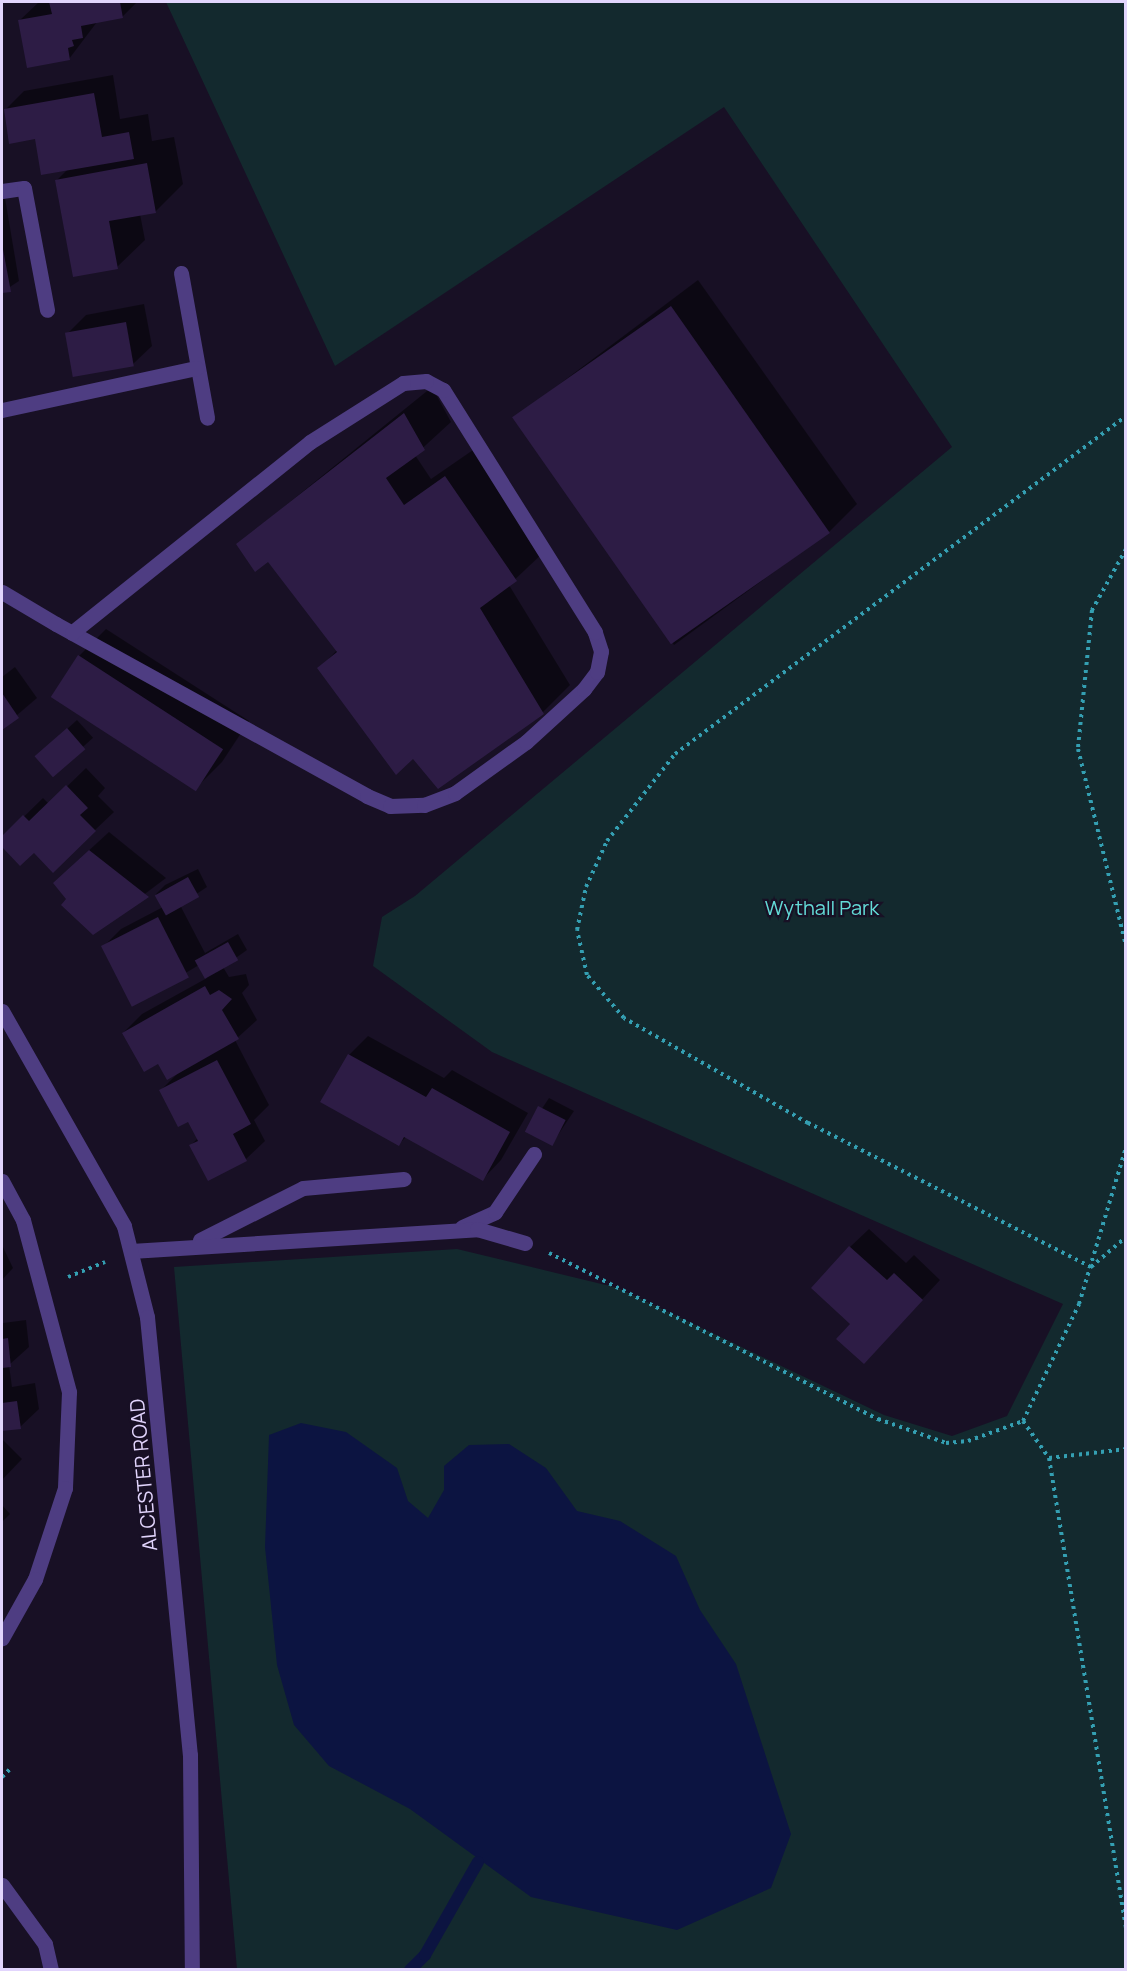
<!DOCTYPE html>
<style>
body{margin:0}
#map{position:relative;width:1127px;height:1971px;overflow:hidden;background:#181025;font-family:Manrope,sans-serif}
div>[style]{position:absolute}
.green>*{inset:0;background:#13292e}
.water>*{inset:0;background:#0c1441}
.shadow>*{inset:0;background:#0007;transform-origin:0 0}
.stream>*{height:12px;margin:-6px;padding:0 6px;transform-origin:6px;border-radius:6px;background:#0c1441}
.building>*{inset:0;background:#2d1c45;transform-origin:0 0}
.path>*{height:4px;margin-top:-2px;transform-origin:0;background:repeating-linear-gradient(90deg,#349fb2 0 3px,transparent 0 7.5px)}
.service>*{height:15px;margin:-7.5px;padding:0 7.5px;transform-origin:7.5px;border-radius:7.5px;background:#4e3d82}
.minor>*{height:15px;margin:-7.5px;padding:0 7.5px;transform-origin:7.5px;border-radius:7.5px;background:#4e3d82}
.tertiary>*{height:15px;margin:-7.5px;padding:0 7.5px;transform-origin:7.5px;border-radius:7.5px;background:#4e3d82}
span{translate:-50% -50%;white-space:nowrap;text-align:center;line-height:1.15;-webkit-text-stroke:4.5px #181025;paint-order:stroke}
.park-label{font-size:20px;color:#63dbd7}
.street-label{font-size:20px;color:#e2d5fd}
.frame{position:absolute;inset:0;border:3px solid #e2d5fd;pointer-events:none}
</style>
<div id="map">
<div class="green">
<div style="clip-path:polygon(166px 2px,1125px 2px,1125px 1969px,237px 1969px,174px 1267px,457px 1249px,618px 1288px,884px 1415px,952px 1436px,1007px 1416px,1063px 1304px,492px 1052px,373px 966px,382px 917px,415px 896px,952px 447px,724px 107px,335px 366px)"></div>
</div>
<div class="water">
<div style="clip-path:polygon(301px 1423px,346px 1432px,397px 1468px,408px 1501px,428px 1518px,444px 1490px,444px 1466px,469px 1445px,509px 1444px,546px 1468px,577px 1511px,620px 1521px,676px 1556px,700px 1610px,736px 1664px,791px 1834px,771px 1888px,677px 1930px,531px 1897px,410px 1809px,329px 1766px,294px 1725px,277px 1665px,265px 1547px,269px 1435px)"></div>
</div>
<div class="shadow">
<div style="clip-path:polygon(39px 2px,137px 2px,122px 17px,97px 22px,69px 59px,20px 20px)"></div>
<div style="clip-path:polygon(113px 75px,120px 119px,148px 114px,152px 141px,174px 137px,183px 184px,155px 212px,140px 214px,145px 240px,117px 267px,57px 180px,68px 169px,5px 110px,24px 91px)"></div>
<div style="clip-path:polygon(5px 198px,19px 281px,2px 292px,2px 199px)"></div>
<div style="clip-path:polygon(698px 280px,857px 504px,830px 531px,674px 645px,517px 422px,545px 395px)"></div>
<div style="clip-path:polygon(144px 304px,152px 346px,133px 364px,67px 334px,86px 315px)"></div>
<div style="clip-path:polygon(432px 387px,451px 422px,415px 455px,431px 479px,473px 450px,543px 553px,509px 585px,570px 685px,543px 712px,413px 757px,319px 669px,337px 650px,268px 560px,238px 544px)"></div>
<div style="clip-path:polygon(106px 629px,249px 721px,222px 762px,195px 789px,79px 656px)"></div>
<div style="clip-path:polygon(15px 667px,37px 698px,2px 728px,2px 677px)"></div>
<div style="left:77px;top:720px;width:24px;height:54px;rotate:48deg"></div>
<div style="clip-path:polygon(86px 768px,105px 788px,98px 796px,114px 812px,95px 830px,34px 851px,20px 864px,2px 838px,43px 798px,49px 804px)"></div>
<div style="clip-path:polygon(109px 832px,166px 878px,93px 933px,68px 899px,73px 865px)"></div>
<div style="clip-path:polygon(198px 869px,207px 887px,180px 905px,205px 953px,238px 934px,247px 950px,223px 967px,229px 977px,246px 974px,249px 985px,242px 993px,257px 1020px,235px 1040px,269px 1105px,254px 1120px,265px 1141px,246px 1159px,209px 1179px,191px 1145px,198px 1138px,188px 1120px,161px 1090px,179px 1072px,123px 1033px,142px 1014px,207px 978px,199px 965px,132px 1005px,103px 947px,121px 929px,163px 907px,156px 894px,165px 885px)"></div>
<div style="clip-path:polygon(368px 1036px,444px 1078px,452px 1070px,528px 1113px,501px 1160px,483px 1179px,407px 1136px,399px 1144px,322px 1102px,349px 1055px)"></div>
<div style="clip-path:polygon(549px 1098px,574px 1111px,552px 1144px,527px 1131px)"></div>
<div style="clip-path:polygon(869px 1229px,906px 1263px,914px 1255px,940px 1280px,882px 1343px,852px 1324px,850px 1247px)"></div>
<div style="clip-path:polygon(2px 1245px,13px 1268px,2px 1280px)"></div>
<div style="clip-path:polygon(2px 1312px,3px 1323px,26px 1320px,29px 1347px,9px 1365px,12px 1387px,35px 1383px,39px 1409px,20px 1427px,2px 1430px)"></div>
<div style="clip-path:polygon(2px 1439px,22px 1459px,2px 1480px)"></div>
<div style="clip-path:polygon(2px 1505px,10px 1514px,2px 1522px)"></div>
</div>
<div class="stream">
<div style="left:410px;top:1970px;width:21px;rotate:-45deg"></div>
<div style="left:425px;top:1955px;width:107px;rotate:-60.3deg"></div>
</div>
<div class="building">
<div style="clip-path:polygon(49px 2px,120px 2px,123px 18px,81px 26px,83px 38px,72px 40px,74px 46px,68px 48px,70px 60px,27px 68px,18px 20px,52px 14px)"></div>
<div style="clip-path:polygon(94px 93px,102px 137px,129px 132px,134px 159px,41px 175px,35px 139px,9px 144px,4px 109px)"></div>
<div style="clip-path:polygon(147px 163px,156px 213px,109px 221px,118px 269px,73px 277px,55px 180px)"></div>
<div style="clip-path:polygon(2px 244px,11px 292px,2px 293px)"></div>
<div style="left:671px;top:306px;width:277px;height:194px;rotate:55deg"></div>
<div style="left:126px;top:322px;width:45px;height:62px;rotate:80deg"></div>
<div style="clip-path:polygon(404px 413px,425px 450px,386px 478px,404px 505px,445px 476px,517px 581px,480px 608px,544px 714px,438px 789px,413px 759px,396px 775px,317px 668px,337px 652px,268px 562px,255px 572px,236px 544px)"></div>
<div style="left:78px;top:655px;width:173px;height:50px;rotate:33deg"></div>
<div style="clip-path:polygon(2px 693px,19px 718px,2px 730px)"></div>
<div style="left:67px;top:728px;width:28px;height:43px;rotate:49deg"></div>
<div style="clip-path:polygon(66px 785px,88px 808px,80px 815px,96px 831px,53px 873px,34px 853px,20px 866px,2px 847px,2px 836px,23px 815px,29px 821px)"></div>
<div style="clip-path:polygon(89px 850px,149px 897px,93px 935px,61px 905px,66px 899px,53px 883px)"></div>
<div style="left:188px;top:877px;width:23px;height:38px;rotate:61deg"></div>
<div style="left:158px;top:917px;width:68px;height:64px;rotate:63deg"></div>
<div style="left:228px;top:942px;width:21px;height:38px;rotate:61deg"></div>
<div style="clip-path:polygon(205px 986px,210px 995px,219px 990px,232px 999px,222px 1010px,239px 1039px,167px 1080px,158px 1064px,144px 1072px,122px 1033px)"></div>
<div style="clip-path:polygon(348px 1054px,426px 1097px,432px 1088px,510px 1132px,483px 1181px,404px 1137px,399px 1146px,320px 1102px)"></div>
<div style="clip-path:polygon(217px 1060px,251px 1124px,233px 1134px,247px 1161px,208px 1181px,189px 1145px,198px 1141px,188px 1122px,178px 1127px,159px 1090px)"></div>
<div style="left:538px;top:1106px;width:31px;height:29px;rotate:27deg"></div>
<div style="clip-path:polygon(849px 1246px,887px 1280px,894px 1273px,923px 1300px,864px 1364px,836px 1339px,850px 1324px,811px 1288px)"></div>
<div style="clip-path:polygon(8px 1338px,11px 1367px,2px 1368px,2px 1339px)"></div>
<div style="clip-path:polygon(17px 1401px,21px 1429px,2px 1431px,2px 1403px)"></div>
</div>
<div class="path">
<div style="left:1126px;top:549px;width:70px;rotate:119.1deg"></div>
<div style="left:1092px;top:610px;width:140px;rotate:95.8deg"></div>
<div style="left:1078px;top:749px;width:203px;rotate:76.3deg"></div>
<div style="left:549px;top:1253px;width:369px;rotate:26.8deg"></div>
<div style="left:878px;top:1419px;width:72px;rotate:19.4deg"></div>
<div style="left:946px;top:1443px;width:22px;rotate:-5deg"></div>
<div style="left:968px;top:1441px;width:59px;rotate:-20deg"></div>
<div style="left:1023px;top:1421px;width:130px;rotate:-64.4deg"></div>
<div style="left:1079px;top:1304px;width:164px;rotate:-73.3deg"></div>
<div style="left:1091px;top:1267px;width:318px;rotate:-153deg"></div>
<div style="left:808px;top:1123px;width:212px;rotate:-150.3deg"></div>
<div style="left:624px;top:1018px;width:57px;rotate:-130.7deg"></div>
<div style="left:587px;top:975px;width:46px;rotate:-102.5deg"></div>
<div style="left:577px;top:930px;width:44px;rotate:-78.2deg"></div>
<div style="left:586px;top:887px;width:51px;rotate:-65.5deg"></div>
<div style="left:607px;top:841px;width:110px;rotate:-52deg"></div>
<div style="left:675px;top:754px;width:564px;rotate:-36.85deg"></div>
<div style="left:1091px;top:1267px;width:46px;rotate:-40.6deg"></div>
<div style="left:68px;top:1277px;width:40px;rotate:-22deg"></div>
<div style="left:1023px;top:1421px;width:45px;rotate:54.9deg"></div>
<div style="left:1049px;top:1458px;width:477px;rotate:80.7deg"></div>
<div style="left:1049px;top:1458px;width:78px;rotate:-6.7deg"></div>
<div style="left:2px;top:1777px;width:11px;rotate:-45deg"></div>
</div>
<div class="service">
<div style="left:2px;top:191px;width:22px;rotate:-8deg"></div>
<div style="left:24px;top:188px;width:124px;rotate:79.3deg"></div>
<div style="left:181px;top:273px;width:147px;rotate:79.8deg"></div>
<div style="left:2px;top:410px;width:199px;rotate:-12.2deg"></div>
<div style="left:2px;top:592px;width:63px;rotate:30.7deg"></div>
<div style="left:56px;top:624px;width:355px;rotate:28.9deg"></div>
<div style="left:367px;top:796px;width:25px;rotate:23deg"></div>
<div style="left:390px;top:806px;width:34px;rotate:-2deg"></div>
<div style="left:424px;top:805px;width:33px;rotate:-21deg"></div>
<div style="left:455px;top:793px;width:87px;rotate:-35.7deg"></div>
<div style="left:526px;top:742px;width:79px;rotate:-42.4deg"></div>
<div style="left:584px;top:689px;width:21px;rotate:-53deg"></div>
<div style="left:597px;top:672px;width:21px;rotate:-79deg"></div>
<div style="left:601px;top:651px;width:20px;rotate:-108deg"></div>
<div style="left:595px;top:632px;width:286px;rotate:-122.1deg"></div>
<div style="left:443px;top:390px;width:19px;rotate:-152deg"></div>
<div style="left:426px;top:381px;width:23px;rotate:175deg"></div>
<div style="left:403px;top:383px;width:110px;rotate:147.6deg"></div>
<div style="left:310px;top:442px;width:305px;rotate:141.3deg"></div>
<div style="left:462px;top:1227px;width:36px;rotate:-24deg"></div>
<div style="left:495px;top:1212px;width:70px;rotate:-56.1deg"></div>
<div style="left:200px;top:1240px;width:115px;rotate:-26.8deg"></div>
<div style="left:303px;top:1188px;width:101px;rotate:-5.1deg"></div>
<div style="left:131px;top:1251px;width:347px;rotate:-3.6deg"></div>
<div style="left:477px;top:1229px;width:50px;rotate:16.3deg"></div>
</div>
<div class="minor">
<div style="left:2px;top:1181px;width:44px;rotate:61.7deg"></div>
<div style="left:23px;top:1220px;width:178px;rotate:75deg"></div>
<div style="left:69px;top:1392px;width:96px;rotate:92.4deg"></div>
<div style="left:65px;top:1488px;width:96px;rotate:108.2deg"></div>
<div style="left:35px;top:1579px;width:68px;rotate:119.2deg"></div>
<div style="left:2px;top:1885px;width:73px;rotate:53.9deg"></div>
<div style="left:45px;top:1944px;width:27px;rotate:77deg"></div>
</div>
<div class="tertiary">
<div style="left:2px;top:1011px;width:247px;rotate:60.4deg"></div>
<div style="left:124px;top:1226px;width:94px;rotate:75.8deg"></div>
<div style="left:147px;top:1317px;width:440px;rotate:84.4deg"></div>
<div style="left:190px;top:1755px;width:215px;rotate:89.5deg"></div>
</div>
<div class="park-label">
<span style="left:822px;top:907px">Wythall Park</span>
</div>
<div class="street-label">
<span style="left:143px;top:1475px;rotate:-95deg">ALCESTER ROAD</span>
</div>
<div class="frame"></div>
</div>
